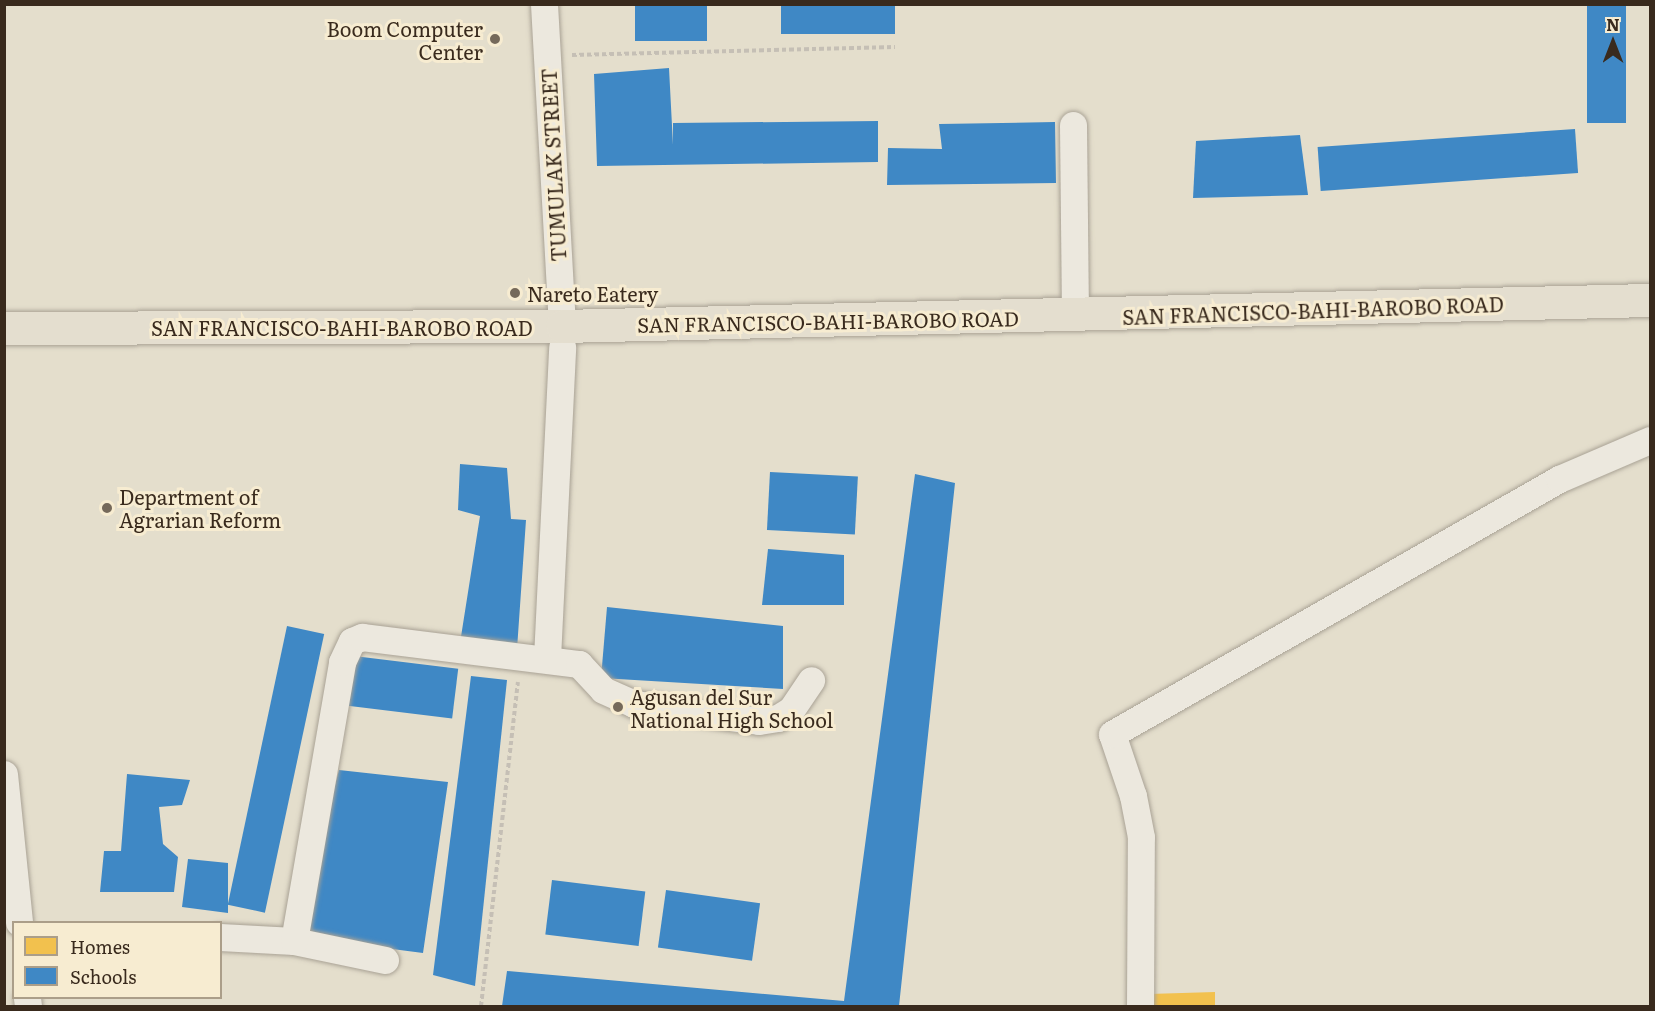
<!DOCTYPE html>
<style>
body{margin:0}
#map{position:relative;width:1655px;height:1011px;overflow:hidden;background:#e4decc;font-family:Literata,serif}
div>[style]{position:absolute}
.homes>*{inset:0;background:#f2c14e}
.schools>*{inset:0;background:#3f88c5;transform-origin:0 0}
.path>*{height:4px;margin-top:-2px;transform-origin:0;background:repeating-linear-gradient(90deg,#c5bfb5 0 4.5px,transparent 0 7.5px)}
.roads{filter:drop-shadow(0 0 2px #a9a295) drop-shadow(0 0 2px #a9a295)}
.minor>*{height:27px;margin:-13.5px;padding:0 13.5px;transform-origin:13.5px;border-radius:13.5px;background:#ece8de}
.major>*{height:33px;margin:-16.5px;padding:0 16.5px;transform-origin:16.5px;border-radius:16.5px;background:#e4decf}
.dots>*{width:16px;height:16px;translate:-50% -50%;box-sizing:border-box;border:3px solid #f7ecd1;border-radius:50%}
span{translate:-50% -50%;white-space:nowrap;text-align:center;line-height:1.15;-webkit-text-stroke:6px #f7ecd1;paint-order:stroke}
.poi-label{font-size:20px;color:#392a1d}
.right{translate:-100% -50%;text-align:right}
.left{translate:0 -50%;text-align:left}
.street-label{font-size:20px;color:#392a1d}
.frame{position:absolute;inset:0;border:6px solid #392a1d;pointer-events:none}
.legend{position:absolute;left:12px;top:921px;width:210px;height:78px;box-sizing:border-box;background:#f7ecd1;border:2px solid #ab9e89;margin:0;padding:8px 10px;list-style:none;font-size:18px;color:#392a1d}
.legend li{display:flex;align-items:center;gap:12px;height:30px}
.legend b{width:30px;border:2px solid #ab9e89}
.north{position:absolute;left:1583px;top:12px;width:60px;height:60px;-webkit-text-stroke:4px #f7ecd1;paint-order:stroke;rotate:0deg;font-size:16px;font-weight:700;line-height:24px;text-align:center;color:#392a1d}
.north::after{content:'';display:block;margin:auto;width:21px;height:27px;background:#392a1d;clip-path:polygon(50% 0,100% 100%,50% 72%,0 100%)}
</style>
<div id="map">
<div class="homes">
<div style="clip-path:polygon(1215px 992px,1215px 1006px,1149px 1006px,1149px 994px)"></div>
</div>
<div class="schools">
<div style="left:635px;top:4px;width:72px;height:37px"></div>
<div style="left:781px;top:4px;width:114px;height:30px"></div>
<div style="left:1587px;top:4px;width:39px;height:119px"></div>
<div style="clip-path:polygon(669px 68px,673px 145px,673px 123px,878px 121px,878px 162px,597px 166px,594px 74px)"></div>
<div style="clip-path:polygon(1055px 122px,1056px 183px,887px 185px,888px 148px,942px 149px,939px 124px)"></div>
<div style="left:1575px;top:129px;width:44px;height:258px;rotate:86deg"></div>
<div style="clip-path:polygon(1300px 135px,1308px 195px,1193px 198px,1196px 141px)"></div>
<div style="clip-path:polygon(460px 464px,507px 468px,511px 519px,526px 520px,517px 649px,460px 643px,480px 516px,458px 510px)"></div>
<div style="left:770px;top:472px;width:88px;height:58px;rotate:3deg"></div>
<div style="clip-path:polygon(915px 474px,955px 483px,899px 1006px,502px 1006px,507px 971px,844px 1001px)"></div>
<div style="clip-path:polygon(768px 549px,844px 555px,844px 605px,762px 605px)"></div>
<div style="clip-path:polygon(607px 607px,783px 626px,783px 689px,601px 678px)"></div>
<div style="left:287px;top:626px;width:38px;height:285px;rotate:12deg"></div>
<div style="left:354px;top:656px;width:105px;height:50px;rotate:7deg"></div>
<div style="clip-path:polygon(471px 676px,507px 680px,475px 986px,433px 975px)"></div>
<div style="clip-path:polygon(339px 770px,448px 782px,423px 953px,323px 940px,294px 941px)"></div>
<div style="clip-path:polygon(127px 774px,190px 780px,182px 805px,159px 807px,163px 844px,178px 857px,174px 892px,100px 892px,104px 851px,121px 851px)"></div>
<div style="clip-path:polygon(188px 859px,228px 863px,228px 913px,182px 907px)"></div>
<div style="left:552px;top:880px;width:94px;height:55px;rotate:7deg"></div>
<div style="left:666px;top:890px;width:95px;height:58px;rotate:8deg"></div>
</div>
<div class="path">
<div style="left:572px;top:55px;width:323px;rotate:-1.4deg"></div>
<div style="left:481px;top:1006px;width:326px;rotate:-83.5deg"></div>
</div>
<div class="roads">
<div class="minor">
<div style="left:544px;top:4px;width:323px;rotate:86.8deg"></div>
<div style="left:1073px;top:125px;width:191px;rotate:89.4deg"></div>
<div style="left:547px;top:658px;width:311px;rotate:-87.2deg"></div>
<div style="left:4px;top:774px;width:149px;rotate:84.2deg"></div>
<div style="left:220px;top:937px;width:74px;rotate:3.1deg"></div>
<div style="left:294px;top:941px;width:93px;rotate:11.8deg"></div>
<div style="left:294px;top:941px;width:283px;rotate:-80.2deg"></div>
<div style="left:342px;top:662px;width:23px;rotate:-65deg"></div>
<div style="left:352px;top:641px;width:11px;rotate:-22deg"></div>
<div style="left:362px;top:637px;width:219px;rotate:7.1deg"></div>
<div style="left:579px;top:664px;width:35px;rotate:47deg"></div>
<div style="left:603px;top:690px;width:34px;rotate:24deg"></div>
<div style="left:634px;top:704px;width:126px;rotate:7.7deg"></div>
<div style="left:759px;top:721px;width:19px;rotate:-9deg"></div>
<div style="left:778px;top:718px;width:15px;rotate:-32deg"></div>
<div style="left:791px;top:710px;width:36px;rotate:-56deg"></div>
<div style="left:27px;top:998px;width:8px;rotate:83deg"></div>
<div style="left:1140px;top:1006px;width:169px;rotate:-89.7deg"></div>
<div style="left:1141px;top:837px;width:42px;rotate:-101deg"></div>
<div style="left:1133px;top:796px;width:65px;rotate:-108.7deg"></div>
<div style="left:1112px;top:734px;width:515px;rotate:-29.7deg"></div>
<div style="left:1559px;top:479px;width:99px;rotate:-23.2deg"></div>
</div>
<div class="major">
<div style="left:4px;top:328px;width:558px;rotate:-0.21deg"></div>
<div style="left:562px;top:326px;width:1088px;rotate:-1.37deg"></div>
</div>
</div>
<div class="dots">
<div style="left:495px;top:39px;background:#75695a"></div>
<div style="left:515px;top:293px;background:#75695a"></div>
<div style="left:107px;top:508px;background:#75695a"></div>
<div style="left:618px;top:707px;background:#75695a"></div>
</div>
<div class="poi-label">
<span class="right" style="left:483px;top:40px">Boom Computer<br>Center</span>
<span class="left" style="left:527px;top:293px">Nareto Eatery</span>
<span class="left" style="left:119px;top:508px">Department of<br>Agrarian Reform</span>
<span class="left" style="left:630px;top:708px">Agusan del Sur<br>National High School</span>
</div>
<div class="street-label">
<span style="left:553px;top:165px;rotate:-93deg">TUMULAK STREET</span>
<span style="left:1313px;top:310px;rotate:-2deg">SAN FRANCISCO-BAHI-BAROBO ROAD</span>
<span style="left:828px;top:321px;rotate:-1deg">SAN FRANCISCO-BAHI-BAROBO ROAD</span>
<span style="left:342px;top:327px">SAN FRANCISCO-BAHI-BAROBO ROAD</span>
</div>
<div class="frame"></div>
<ul class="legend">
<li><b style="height:16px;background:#f2c14e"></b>Homes</li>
<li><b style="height:16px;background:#3f88c5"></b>Schools</li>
</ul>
<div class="north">N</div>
</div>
